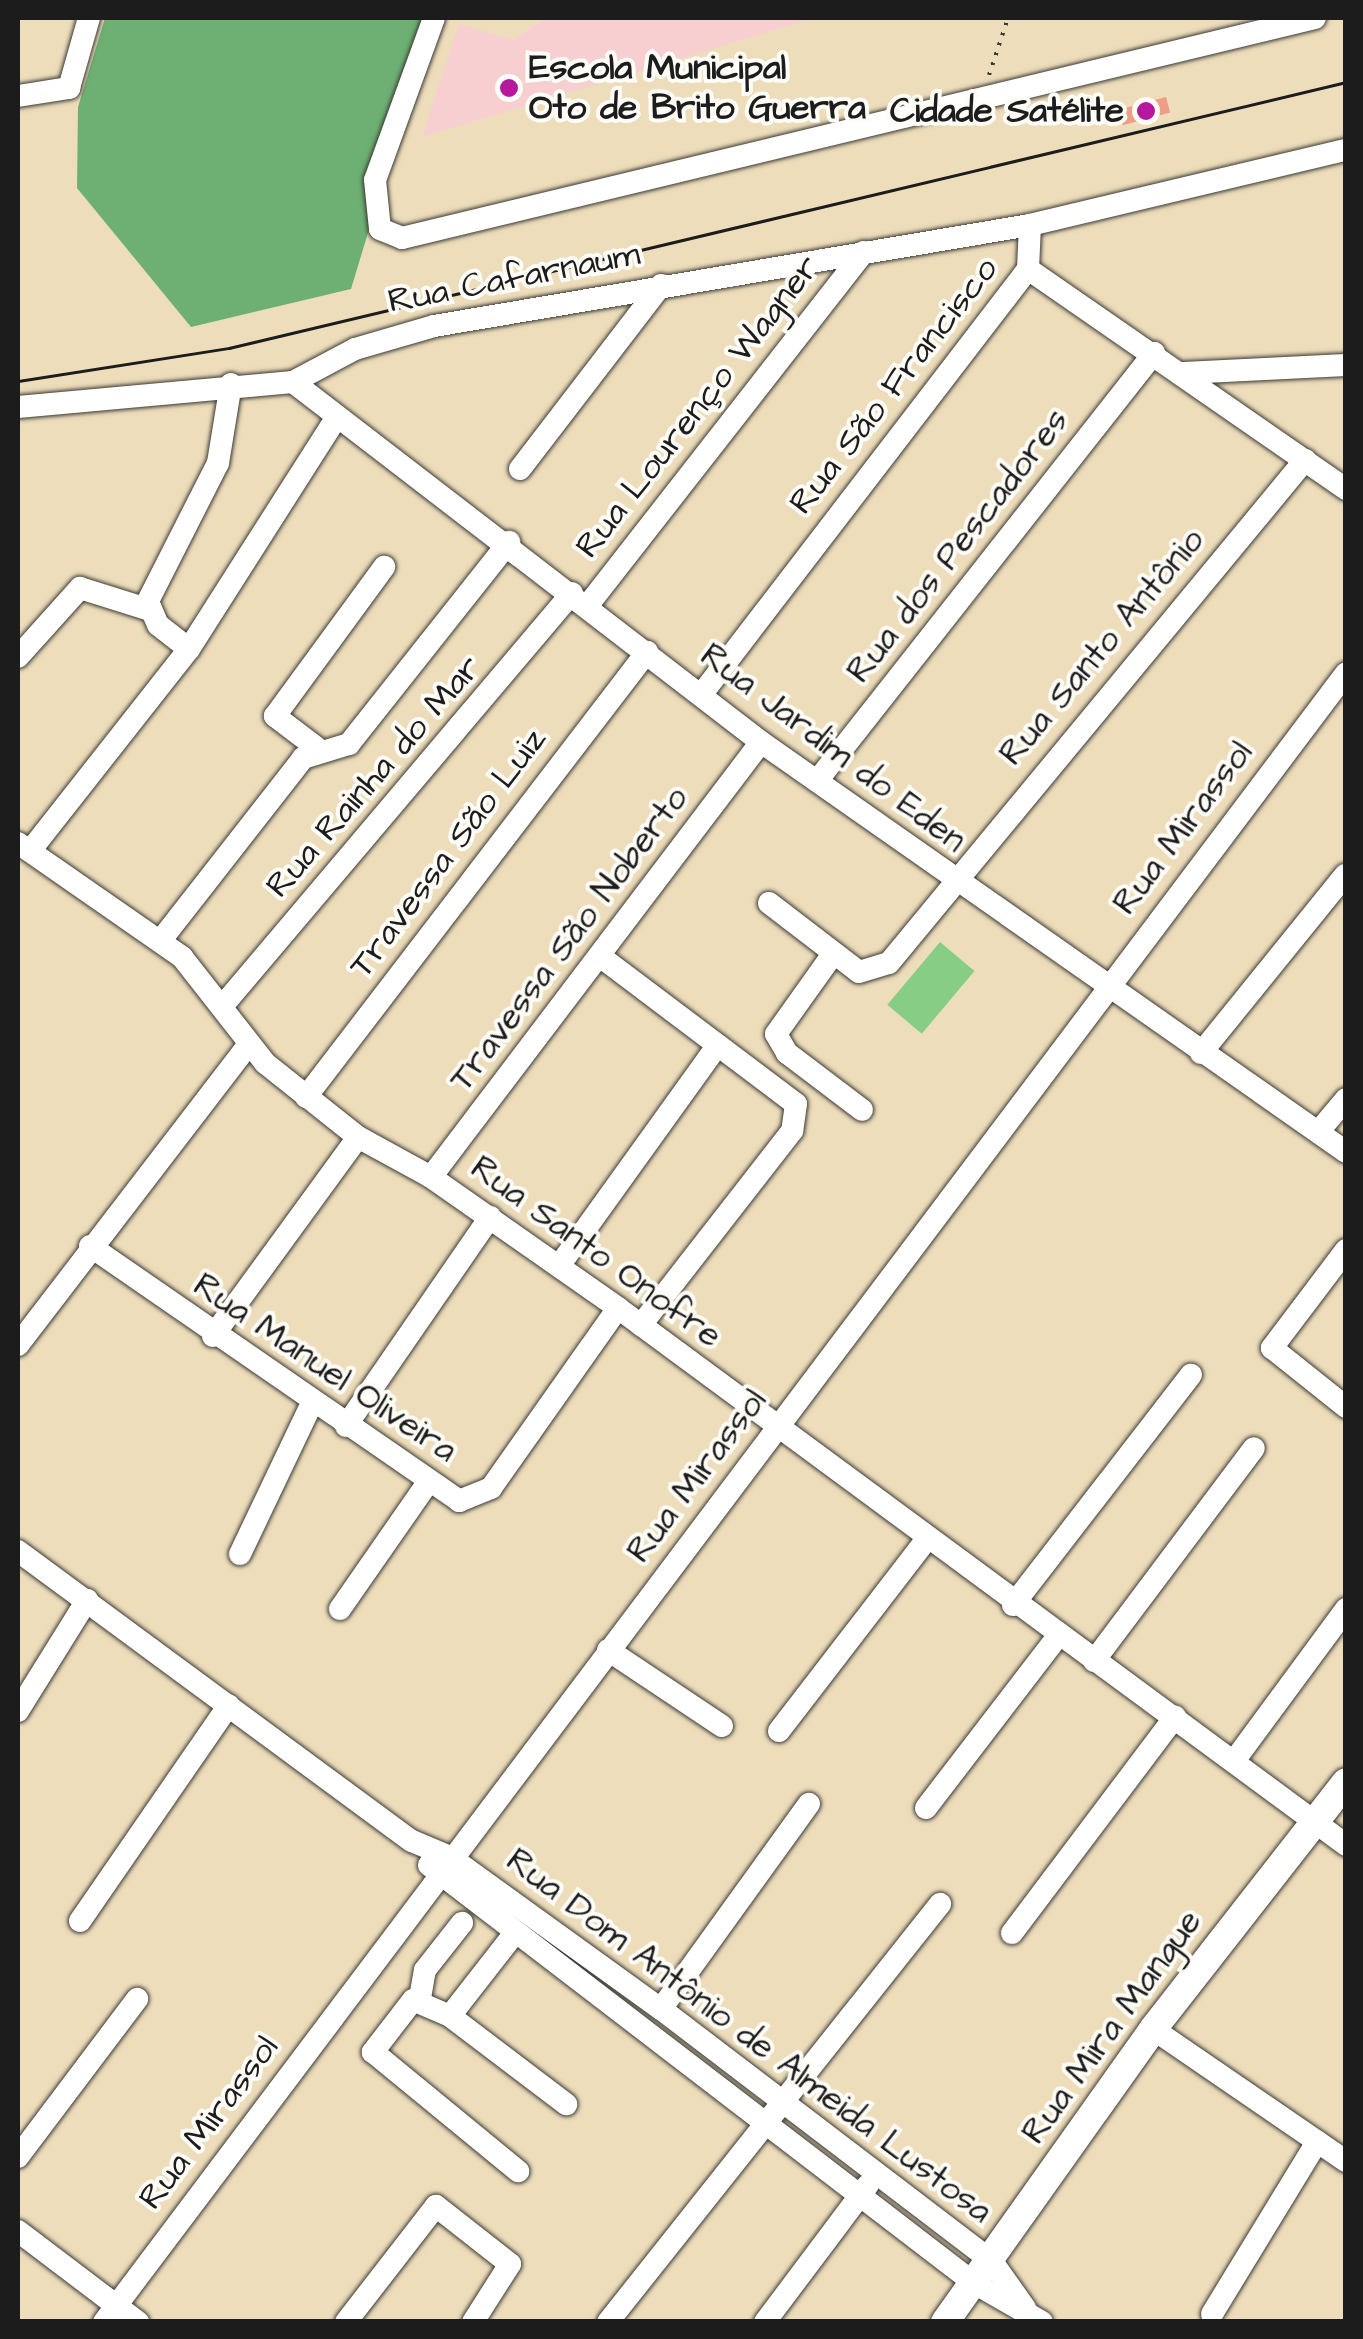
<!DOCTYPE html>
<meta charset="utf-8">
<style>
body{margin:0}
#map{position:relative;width:1363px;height:2339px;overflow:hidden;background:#edddbb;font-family:"Architects Daughter",sans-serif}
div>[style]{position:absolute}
.built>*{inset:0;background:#f7cfd1}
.green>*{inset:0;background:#88cd86;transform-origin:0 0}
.forest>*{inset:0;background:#6eb073}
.building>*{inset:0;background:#ef9d86;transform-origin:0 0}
.path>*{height:4px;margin-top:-2px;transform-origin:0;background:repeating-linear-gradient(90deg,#3b3934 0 2.5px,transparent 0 10.5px)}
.roads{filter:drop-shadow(0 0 2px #3b3934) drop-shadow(0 0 2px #3b3934)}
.minor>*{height:22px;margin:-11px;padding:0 11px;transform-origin:11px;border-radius:11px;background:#fff}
.major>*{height:28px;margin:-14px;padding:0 14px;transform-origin:14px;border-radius:14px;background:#fff}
.tram>*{height:2.5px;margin:-1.25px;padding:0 1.25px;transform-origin:1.25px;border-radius:1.25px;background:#1c1c1c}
.dots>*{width:28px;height:28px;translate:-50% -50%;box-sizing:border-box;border:5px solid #fdfcf7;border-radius:50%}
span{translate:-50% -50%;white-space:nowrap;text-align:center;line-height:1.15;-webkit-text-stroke:8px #fdfcf7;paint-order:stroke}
.poi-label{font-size:35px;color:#1c1c1c;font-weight:700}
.left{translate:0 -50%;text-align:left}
.right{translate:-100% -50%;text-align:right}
.street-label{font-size:35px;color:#1c1c1c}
.frame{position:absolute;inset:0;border:20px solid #1c1c1c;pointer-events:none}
</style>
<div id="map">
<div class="built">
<div style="clip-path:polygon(545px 18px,814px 18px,422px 137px,459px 24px,513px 40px)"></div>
</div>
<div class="green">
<div style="left:940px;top:942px;width:45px;height:82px;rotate:40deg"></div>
</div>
<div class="forest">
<div style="clip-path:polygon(105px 18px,433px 18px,351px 289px,191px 327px,77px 188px,78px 107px)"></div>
</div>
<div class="building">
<div style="left:1166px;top:97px;width:16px;height:49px;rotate:75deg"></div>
</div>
<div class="path">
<div style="left:989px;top:75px;width:60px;rotate:-71.6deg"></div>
</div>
<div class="roads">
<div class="minor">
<div style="left:434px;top:18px;width:172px;rotate:110deg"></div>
<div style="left:375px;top:180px;width:49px;rotate:84.2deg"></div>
<div style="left:380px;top:229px;width:24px;rotate:22deg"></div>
<div style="left:402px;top:238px;width:939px;rotate:-13.55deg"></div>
<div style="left:18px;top:96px;width:52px;rotate:-8.9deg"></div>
<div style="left:69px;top:88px;width:73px;rotate:-74.1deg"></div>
<div style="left:1028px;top:269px;width:387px;rotate:34.7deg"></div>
<div style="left:1184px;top:373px;width:162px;rotate:-2.8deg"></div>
<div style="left:293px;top:382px;width:590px;rotate:37.57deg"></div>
<div style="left:761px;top:742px;width:714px;rotate:35.02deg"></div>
<div style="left:18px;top:407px;width:276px;rotate:-5.2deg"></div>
<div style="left:293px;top:382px;width:70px;rotate:-28deg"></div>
<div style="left:355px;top:349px;width:82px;rotate:-16.2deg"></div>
<div style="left:434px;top:326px;width:604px;rotate:-9.62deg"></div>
<div style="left:1030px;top:225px;width:325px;rotate:-13.4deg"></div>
<div style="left:520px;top:469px;width:232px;rotate:-52.5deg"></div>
<div style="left:588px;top:605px;width:448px;rotate:-52deg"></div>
<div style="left:189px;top:649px;width:275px;rotate:-57.5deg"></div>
<div style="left:18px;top:657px;width:93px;rotate:-48.1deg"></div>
<div style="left:80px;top:588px;width:70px;rotate:17.4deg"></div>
<div style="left:701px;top:695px;width:537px;rotate:-52.49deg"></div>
<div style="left:1028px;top:269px;width:44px;rotate:-87.4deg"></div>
<div style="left:317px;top:748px;width:53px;rotate:-142.7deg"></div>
<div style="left:275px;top:716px;width:185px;rotate:-53.8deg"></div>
<div style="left:817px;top:781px;width:545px;rotate:-51.78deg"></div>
<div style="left:18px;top:843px;width:200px;rotate:34.8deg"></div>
<div style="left:182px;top:957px;width:135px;rotate:51.9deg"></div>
<div style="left:265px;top:1063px;width:119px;rotate:38.5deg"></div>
<div style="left:358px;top:1137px;width:83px;rotate:28.7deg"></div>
<div style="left:431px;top:1177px;width:228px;rotate:35deg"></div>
<div style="left:618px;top:1308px;width:905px;rotate:36.41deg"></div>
<div style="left:30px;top:851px;width:257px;rotate:-51.8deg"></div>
<div style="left:189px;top:649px;width:39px;rotate:-142deg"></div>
<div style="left:158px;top:625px;width:26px;rotate:-113deg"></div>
<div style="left:148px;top:601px;width:155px;rotate:-63.1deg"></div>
<div style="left:218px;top:463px;width:80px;rotate:-80.7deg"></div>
<div style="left:769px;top:903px;width:113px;rotate:37.5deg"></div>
<div style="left:859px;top:972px;width:31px;rotate:-17deg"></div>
<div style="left:889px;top:963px;width:653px;rotate:-50.41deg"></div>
<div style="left:161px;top:940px;width:231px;rotate:-52deg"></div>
<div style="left:303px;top:758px;width:48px;rotate:-16.9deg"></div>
<div style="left:349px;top:744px;width:258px;rotate:-51.6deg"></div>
<div style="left:833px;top:954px;width:98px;rotate:125.5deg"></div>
<div style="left:776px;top:1034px;width:22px;rotate:60deg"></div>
<div style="left:787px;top:1053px;width:94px;rotate:37.2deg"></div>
<div style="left:601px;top:957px;width:244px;rotate:37deg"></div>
<div style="left:796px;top:1104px;width:27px;rotate:98deg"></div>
<div style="left:792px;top:1131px;width:246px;rotate:127.9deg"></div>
<div style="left:225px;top:1003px;width:537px;rotate:-49.76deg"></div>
<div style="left:1201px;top:1053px;width:229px;rotate:-51deg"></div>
<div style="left:306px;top:1097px;width:561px;rotate:-52.54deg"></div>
<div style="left:1319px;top:1131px;width:42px;rotate:-49.8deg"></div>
<div style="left:431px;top:1177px;width:546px;rotate:-52.82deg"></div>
<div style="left:90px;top:1246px;width:449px;rotate:34.6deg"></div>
<div style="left:459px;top:1501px;width:35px;rotate:-22deg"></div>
<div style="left:491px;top:1488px;width:220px;rotate:-54.8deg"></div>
<div style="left:1346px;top:1250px;width:123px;rotate:127.1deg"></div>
<div style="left:1272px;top:1348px;width:95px;rotate:38.6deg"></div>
<div style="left:559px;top:1266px;width:272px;rotate:-54.3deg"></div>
<div style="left:213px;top:1336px;width:246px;rotate:-53.9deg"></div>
<div style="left:18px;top:1345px;width:378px;rotate:-52.5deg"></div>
<div style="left:346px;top:1426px;width:254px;rotate:-55.4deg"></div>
<div style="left:18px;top:1551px;width:489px;rotate:36.4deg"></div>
<div style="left:412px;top:1841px;width:41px;rotate:22.8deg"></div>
<div style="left:450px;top:1857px;width:260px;rotate:35.8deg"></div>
<div style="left:661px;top:2009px;width:415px;rotate:37.3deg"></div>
<div style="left:991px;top:2260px;width:59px;rotate:54.7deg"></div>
<div style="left:240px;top:1554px;width:167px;rotate:-64.5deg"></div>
<div style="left:1013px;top:1605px;width:291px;rotate:-52.3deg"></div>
<div style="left:340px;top:1609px;width:156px;rotate:-55.2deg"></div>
<div style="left:608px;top:1650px;width:137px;rotate:33.7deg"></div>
<div style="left:1094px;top:1661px;width:266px;rotate:-53.1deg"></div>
<div style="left:18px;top:1711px;width:131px;rotate:-58.1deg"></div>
<div style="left:779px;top:1731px;width:241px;rotate:-52.4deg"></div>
<div style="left:1234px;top:1761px;width:189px;rotate:-53.6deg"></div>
<div style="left:926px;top:1808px;width:217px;rotate:-52.5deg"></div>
<div style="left:429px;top:1865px;width:687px;rotate:37.49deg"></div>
<div style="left:974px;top:2283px;width:78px;rotate:29.8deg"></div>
<div style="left:80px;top:1921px;width:262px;rotate:-55.4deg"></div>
<div style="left:1012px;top:1933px;width:271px;rotate:-53deg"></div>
<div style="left:514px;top:1934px;width:104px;rotate:128deg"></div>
<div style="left:450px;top:2016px;width:40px;rotate:-156.6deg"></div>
<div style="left:413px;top:2000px;width:66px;rotate:127.6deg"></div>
<div style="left:373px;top:2052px;width:188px;rotate:39.4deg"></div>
<div style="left:420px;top:1998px;width:28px;rotate:-80deg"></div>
<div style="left:425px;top:1970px;width:60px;rotate:-51.8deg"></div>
<div style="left:661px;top:2009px;width:253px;rotate:-54.2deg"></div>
<div style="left:450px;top:2016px;width:146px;rotate:37.2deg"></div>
<div style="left:1153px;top:2029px;width:234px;rotate:34.4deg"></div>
<div style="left:18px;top:2157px;width:198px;rotate:-53deg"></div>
<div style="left:18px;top:2231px;width:151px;rotate:37.2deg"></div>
<div style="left:1212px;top:2314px;width:202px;rotate:-58.6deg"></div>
<div style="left:104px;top:2322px;width:2064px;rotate:-53.01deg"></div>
<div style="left:346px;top:2322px;width:147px;rotate:-52.2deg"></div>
<div style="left:436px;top:2206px;width:94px;rotate:38.1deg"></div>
<div style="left:510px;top:2264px;width:69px;rotate:122.5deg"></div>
<div style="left:608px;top:2322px;width:534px;rotate:-51.54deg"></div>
<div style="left:765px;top:2322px;width:171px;rotate:-53.1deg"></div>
</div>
<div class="major">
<div style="left:945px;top:2322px;width:359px;rotate:-54.6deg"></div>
<div style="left:1153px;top:2029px;width:313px;rotate:-52deg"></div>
</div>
</div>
<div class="tram">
<div style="left:18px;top:381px;width:214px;rotate:-8.9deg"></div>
<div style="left:229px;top:348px;width:1148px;rotate:-13.39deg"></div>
</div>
<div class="dots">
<div style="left:509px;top:88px;background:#b5179e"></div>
<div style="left:1146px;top:111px;background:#b5179e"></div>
</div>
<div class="poi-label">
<span class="left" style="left:529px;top:88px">Escola Municipal<br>Oto de Brito Guerra</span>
<span class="right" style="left:1124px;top:111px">Cidade Satélite</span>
</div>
<div class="street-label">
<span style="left:514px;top:278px;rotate:-11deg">Rua Cafarnaum</span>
<span style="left:894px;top:386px;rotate:-52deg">Rua São Francisco</span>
<span style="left:698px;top:407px;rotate:-52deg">Rua Lourenço Wagner</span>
<span style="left:958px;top:546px;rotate:-52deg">Rua dos Pescadores</span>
<span style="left:1102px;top:647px;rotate:-50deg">Rua Santo Antônio</span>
<span style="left:833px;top:748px;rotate:37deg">Rua Jardim do Eden</span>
<span style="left:374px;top:777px;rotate:-49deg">Rua Rainha do Mar</span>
<span style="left:1183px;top:828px;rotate:-53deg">Rua Mirassol</span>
<span style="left:448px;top:853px;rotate:-53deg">Travessa São Luiz</span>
<span style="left:569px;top:939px;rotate:-53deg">Travessa São Noberto</span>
<span style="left:596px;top:1252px;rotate:36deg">Rua Santo Onofre</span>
<span style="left:325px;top:1368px;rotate:34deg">Rua Manuel Oliveira</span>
<span style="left:697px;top:1476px;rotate:-53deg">Rua Mirassol</span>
<span style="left:1112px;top:2027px;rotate:-54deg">Rua Mira Mangue</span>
<span style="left:749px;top:2036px;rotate:37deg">Rua Dom Antônio de Almeida Lustosa</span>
<span style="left:209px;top:2123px;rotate:-53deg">Rua Mirassol</span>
</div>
<div class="frame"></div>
</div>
